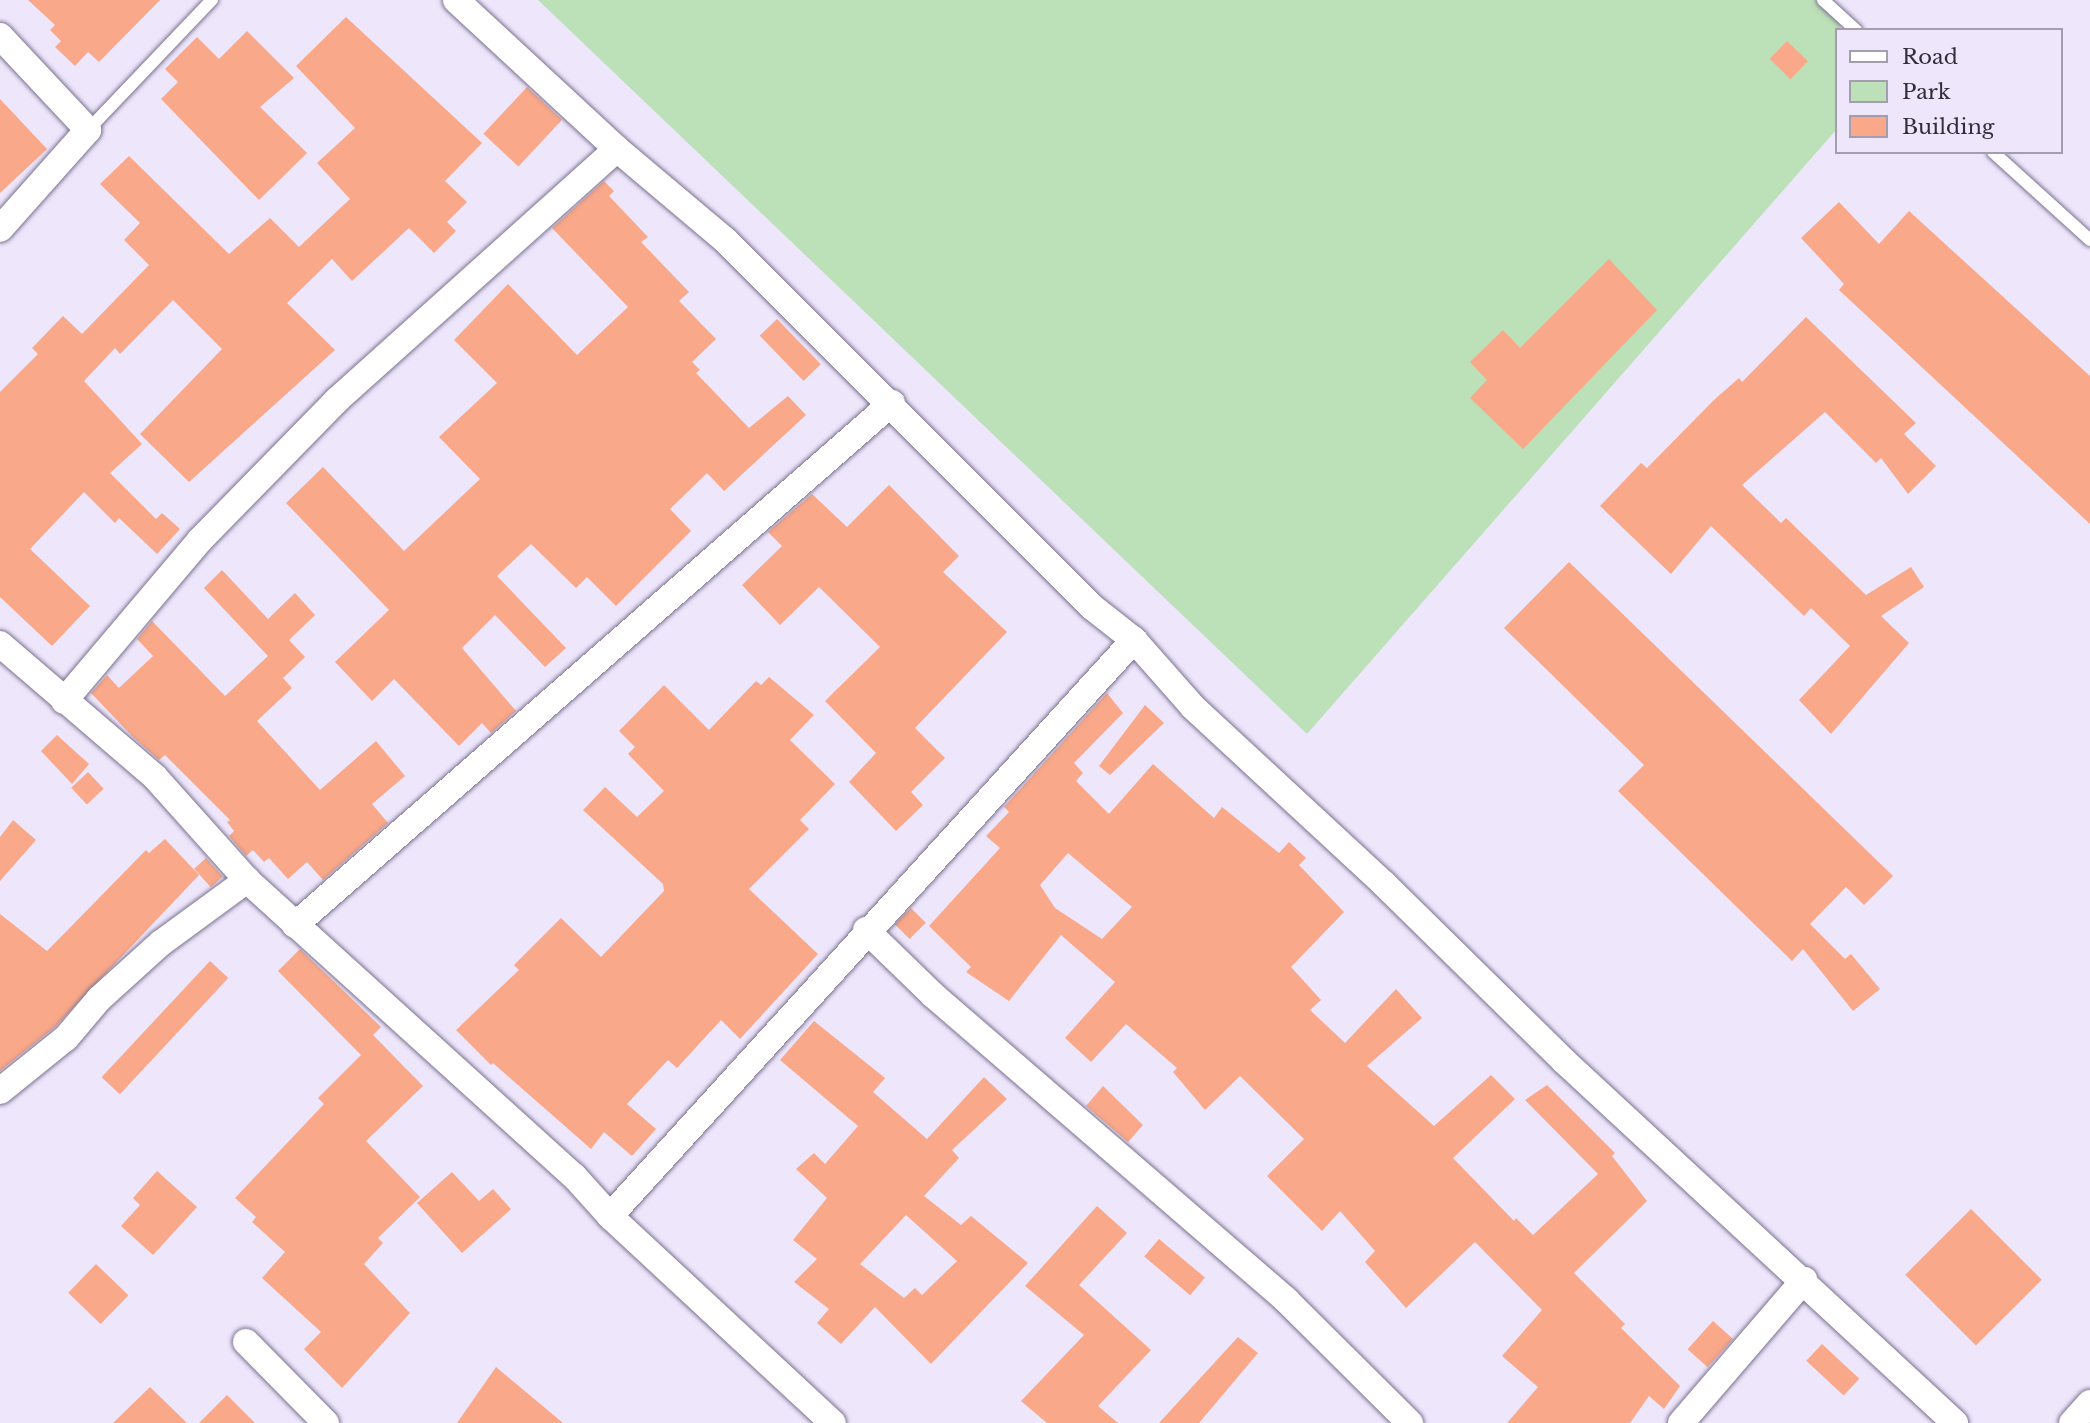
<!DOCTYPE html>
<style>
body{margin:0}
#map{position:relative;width:2090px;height:1423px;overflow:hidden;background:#eee7fc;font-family:"Libre Baskerville",serif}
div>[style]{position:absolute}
.green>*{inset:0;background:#bce0b7}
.building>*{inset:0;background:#f9a889;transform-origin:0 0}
.roads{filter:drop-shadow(0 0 2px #7b718f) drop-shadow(0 0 2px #7b718f)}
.lane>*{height:12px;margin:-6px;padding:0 6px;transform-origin:6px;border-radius:6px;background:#fff}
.street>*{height:26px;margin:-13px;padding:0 13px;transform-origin:13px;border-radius:13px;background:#fff}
span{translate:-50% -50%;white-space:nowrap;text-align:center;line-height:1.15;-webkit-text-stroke:7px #eee7fc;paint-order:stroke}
.legend{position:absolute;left:1835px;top:28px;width:228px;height:126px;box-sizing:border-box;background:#eee7fc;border:2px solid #a39dae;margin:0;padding:9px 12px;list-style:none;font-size:21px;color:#322d3a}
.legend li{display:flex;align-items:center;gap:14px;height:35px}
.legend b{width:35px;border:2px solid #a39dae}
</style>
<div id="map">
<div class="green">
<div style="clip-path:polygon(538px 0,1827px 0,1842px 30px,1836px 30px,1836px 130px,1307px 734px)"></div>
</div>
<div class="building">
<div style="clip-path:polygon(28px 0,160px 0,99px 62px,88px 52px,75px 66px,55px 47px,61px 41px,50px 30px,55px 25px)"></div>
<div style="clip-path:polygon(346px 17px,482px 143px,445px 181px,467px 202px,447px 222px,456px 231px,434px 253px,409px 228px,352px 281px,332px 259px,287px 303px,335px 350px,189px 482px,140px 434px,222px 349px,173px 300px,120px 354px,115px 348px,84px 381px,142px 444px,110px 473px,156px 519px,162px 513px,180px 529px,157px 554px,119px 518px,115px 523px,84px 492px,30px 549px,90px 606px,52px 646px,0 597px,0 392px,38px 354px,32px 348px,63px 316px,82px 334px,149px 265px,124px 240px,140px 223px,100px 184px,129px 156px,229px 254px,270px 218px,299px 247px,350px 199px,317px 163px,355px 128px,296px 66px)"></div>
<div style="clip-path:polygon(247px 31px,294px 78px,260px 107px,307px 153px,259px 200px,161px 99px,178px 82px,165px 69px,197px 37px,219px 59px)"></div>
<div style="left:1787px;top:41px;width:29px;height:25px;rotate:44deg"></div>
<div style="left:527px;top:87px;width:48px;height:64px;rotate:43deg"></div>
<div style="clip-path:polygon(0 99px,47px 149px,0 193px)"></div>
<div style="clip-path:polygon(604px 181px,614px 191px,609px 196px,648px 237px,641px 242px,689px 292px,679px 301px,716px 339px,692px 362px,700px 370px,696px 373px,749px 428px,788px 396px,806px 415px,724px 491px,707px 473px,670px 509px,691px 531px,616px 606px,587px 577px,576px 588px,531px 544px,497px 576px,566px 648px,545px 667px,495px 615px,462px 648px,516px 711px,491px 733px,482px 723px,459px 746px,394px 679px,372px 701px,335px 662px,389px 610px,286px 503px,323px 467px,404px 551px,480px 479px,439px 437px,497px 383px,454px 340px,508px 284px,577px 355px,628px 307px,552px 228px)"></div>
<div style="clip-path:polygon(1839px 202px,1879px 244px,1909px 211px,2090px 376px,2090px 524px,1839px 290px,1844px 284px,1801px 238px)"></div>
<div style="clip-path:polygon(1609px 259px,1657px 310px,1523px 449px,1470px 398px,1487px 380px,1470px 362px,1503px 330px,1520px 348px)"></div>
<div style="clip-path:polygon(1806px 317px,1916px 423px,1904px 434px,1936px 466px,1908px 494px,1881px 458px,1876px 463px,1825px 412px,1742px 485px,1781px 523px,1786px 518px,1866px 595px,1911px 567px,1924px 587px,1881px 616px,1909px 643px,1831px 734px,1799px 700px,1850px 646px,1811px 608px,1804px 616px,1711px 526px,1671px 574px,1600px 506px,1641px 463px,1647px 468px,1714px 400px,1739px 378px,1742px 382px)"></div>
<div style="left:777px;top:319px;width:63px;height:24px;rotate:46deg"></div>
<div style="clip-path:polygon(889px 485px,959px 556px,943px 572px,1007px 632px,915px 728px,945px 758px,911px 792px,923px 805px,896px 831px,849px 782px,876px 753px,825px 701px,880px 647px,819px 587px,780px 625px,742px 585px,782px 546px,768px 532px,812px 494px,847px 527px)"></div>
<div style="clip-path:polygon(1569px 562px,1893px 876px,1864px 905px,1846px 887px,1810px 924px,1845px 959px,1851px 954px,1880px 989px,1853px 1011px,1803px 949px,1792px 961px,1618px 791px,1644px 765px,1504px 628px)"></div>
<div style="clip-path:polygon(222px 570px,268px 619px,295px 593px,315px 615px,289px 640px,305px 657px,283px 678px,292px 688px,257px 721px,320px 790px,376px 741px,405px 776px,372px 804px,388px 823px,323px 880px,307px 862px,288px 879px,269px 858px,264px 862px,253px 850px,246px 856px,229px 836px,234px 831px,227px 822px,230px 820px,165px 755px,159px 760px,133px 737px,91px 693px,107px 675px,119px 688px,153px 656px,137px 639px,152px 621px,225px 696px,268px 656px,204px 588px)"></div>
<div style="clip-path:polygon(769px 677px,814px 715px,790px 740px,835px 784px,800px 820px,809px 829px,749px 889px,818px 954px,740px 1039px,721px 1020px,677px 1068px,668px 1060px,627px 1104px,656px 1129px,632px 1156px,604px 1132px,591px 1149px,493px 1063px,491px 1065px,456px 1030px,519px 970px,514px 965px,561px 918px,601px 957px,664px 891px,663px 884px,583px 810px,605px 787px,637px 817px,664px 791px,628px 754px,635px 747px,619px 731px,664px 685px,709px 730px,756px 681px,761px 685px)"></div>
<div style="clip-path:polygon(evenodd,1107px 693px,1123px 713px,1074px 763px,1083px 773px,1076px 781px,1109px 814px,1153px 764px,1214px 818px,1222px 807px,1279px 853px,1289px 842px,1306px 858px,1299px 865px,1344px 912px,1291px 967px,1321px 1000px,1310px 1010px,1345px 1043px,1396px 989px,1422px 1018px,1367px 1066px,1434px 1126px,1491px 1075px,1515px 1099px,1453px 1158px,1514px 1221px,1516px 1218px,1533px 1235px,1598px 1174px,1525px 1100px,1547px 1085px,1615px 1153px,1612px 1156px,1647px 1201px,1574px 1273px,1625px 1324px,1621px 1328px,1680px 1386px,1664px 1409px,1649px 1396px,1630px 1423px,1507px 1423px,1538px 1387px,1502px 1356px,1542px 1310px,1475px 1242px,1406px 1308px,1365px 1262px,1375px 1251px,1340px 1211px,1322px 1231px,1267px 1176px,1304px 1139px,1240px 1076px,1205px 1110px,1173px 1072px,1177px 1068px,1126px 1024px,1091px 1062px,1065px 1038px,1115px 982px,1061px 935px,1009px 1001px,966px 972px,971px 967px,929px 926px,1000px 848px,986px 836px,1009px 812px,1004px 807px,1107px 693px,1068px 853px,1132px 907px,1102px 939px,1055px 908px,1040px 885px,1068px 853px)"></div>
<div style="clip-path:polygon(1145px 705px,1164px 723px,1110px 775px,1099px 766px)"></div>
<div style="clip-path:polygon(57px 735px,89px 764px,72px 784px,41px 751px)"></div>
<div style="left:88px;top:772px;width:23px;height:23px;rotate:47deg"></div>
<div style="clip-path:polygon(13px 820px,36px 840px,0 881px,0 837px)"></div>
<div style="clip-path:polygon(165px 839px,199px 875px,55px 1027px,0 1071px,0 914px,47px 951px,146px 850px,149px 853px)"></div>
<div style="left:206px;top:858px;width:25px;height:16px;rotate:48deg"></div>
<div style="left:911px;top:908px;width:21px;height:23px;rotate:45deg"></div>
<div style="clip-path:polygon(300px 949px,381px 1027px,373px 1035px,423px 1086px,366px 1141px,420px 1197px,378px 1238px,383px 1243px,364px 1264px,410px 1313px,342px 1388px,304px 1349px,321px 1332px,262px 1278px,285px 1252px,252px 1222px,256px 1217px,235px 1198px,324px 1104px,318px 1098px,361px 1055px,278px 971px)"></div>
<div style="left:210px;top:961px;width:25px;height:159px;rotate:43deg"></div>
<div style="clip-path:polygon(evenodd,814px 1021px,885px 1078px,873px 1092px,927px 1139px,984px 1077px,1007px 1099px,952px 1150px,959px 1158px,924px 1196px,961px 1225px,971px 1216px,1028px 1263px,931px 1364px,875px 1307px,841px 1344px,817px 1323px,829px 1309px,794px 1282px,817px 1259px,793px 1240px,827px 1198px,796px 1169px,814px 1153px,825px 1164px,858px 1126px,780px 1060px,814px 1021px,906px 1215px,957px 1261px,922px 1295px,915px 1288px,904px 1298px,860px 1264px,906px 1215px)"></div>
<div style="clip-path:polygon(1103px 1086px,1143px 1125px,1128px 1142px,1086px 1106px)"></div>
<div style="clip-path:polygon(157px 1171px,197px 1207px,153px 1255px,121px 1226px,140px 1205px,133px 1198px)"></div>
<div style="clip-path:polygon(452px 1172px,479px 1201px,493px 1189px,511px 1209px,462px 1253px,417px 1203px)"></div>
<div style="clip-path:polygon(1097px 1206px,1127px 1233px,1079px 1285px,1151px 1350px,1098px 1406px,1118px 1423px,1047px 1423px,1021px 1401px,1084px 1335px,1025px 1286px)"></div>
<div style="left:1971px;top:1209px;width:100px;height:93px;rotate:45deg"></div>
<div style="left:1159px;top:1239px;width:60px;height:23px;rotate:40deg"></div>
<div style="left:96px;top:1264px;width:45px;height:40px;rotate:44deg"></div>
<div style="left:1713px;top:1321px;width:27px;height:38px;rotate:42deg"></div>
<div style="clip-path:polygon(1238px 1337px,1258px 1353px,1199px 1423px,1159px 1423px)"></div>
<div style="left:1822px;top:1344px;width:51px;height:23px;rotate:43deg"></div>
<div style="clip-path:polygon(496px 1367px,563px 1423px,457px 1423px)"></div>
<div style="clip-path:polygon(150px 1387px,187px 1423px,113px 1423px)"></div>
<div style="clip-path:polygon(227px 1395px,255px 1423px,199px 1423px)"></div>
</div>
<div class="roads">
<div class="lane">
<div style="left:1823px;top:0;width:45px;rotate:42.3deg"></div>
<div style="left:88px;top:130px;width:180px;rotate:-46.4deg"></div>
<div style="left:1993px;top:152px;width:131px;rotate:42.2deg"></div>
</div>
<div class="street">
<div style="left:456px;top:0;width:219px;rotate:42.8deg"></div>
<div style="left:617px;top:149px;width:141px;rotate:40.1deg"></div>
<div style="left:725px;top:240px;width:519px;rotate:45deg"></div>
<div style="left:1092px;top:607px;width:53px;rotate:38.2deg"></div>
<div style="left:1134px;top:640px;width:89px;rotate:48.6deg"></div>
<div style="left:1193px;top:707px;width:260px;rotate:42.8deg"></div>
<div style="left:1384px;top:884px;width:252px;rotate:44.5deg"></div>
<div style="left:1564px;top:1061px;width:533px;rotate:42.79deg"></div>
<div style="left:0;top:36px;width:129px;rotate:46.9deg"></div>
<div style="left:88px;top:130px;width:132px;rotate:131.6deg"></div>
<div style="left:0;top:644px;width:204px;rotate:40.6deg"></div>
<div style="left:155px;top:777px;width:138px;rotate:48.2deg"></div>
<div style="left:247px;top:880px;width:441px;rotate:42.2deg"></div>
<div style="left:574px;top:1176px;width:54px;rotate:48deg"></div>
<div style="left:610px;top:1216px;width:304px;rotate:42.9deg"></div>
<div style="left:64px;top:701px;width:211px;rotate:-49.8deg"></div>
<div style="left:200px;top:540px;width:196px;rotate:-45.6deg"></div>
<div style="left:337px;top:400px;width:376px;rotate:-41.9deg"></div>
<div style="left:295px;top:925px;width:793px;rotate:-41.17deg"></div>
<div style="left:866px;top:930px;width:93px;rotate:44.1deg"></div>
<div style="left:933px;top:995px;width:467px;rotate:40.8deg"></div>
<div style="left:1286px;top:1300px;width:175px;rotate:44.8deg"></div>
<div style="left:0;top:1091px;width:85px;rotate:-38.8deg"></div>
<div style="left:66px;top:1038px;width:51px;rotate:-49.8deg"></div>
<div style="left:99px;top:999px;width:84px;rotate:-42.1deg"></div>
<div style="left:161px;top:943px;width:107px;rotate:-36.2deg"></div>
<div style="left:610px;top:1216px;width:779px;rotate:-47.71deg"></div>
<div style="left:246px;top:1342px;width:114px;rotate:45.4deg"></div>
<div style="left:1681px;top:1423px;width:189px;rotate:-49.3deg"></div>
<div style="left:2072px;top:1423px;width:27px;rotate:-48deg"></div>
</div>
</div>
<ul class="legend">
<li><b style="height:9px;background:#fff"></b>Road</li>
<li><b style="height:19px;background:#bce0b7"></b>Park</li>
<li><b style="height:19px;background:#f9a889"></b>Building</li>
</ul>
</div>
